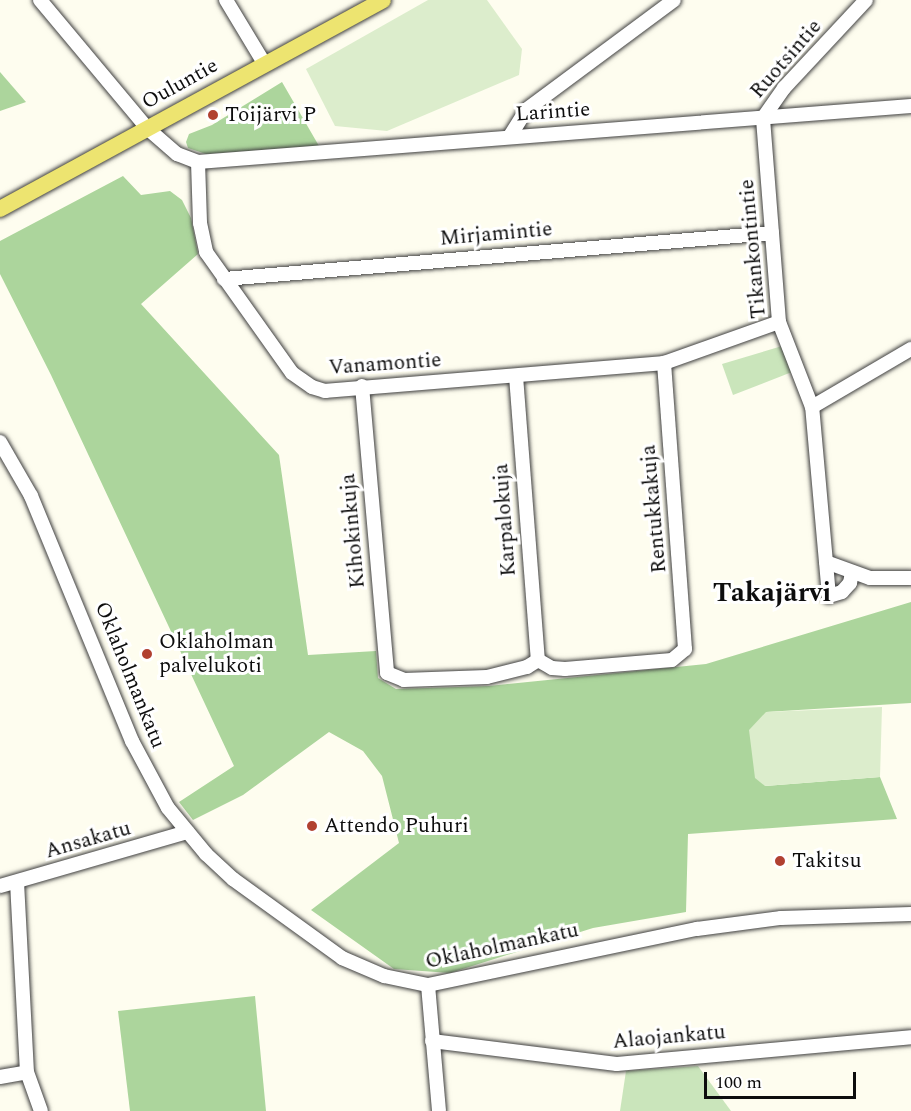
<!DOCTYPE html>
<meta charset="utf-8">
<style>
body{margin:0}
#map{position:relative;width:911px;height:1111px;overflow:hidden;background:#fefdef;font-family:Spectral,serif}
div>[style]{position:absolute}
.green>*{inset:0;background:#cae5bb}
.forest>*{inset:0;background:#acd59c}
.pitch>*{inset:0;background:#dcedcc}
.roads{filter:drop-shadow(0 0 2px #404040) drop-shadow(0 0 2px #404040)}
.minor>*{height:14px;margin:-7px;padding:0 7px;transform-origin:7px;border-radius:7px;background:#fff}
.major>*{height:16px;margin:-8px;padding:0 8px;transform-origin:8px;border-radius:8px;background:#ede470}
.dots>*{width:16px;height:16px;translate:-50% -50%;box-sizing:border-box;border:3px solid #fff;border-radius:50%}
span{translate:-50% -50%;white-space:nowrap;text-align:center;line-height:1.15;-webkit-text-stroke:6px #fff;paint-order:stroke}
.street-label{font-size:21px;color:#0d0d0d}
.poi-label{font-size:21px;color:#0d0d0d}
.left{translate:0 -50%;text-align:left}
.district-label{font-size:27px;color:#0d0d0d;font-weight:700}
.scale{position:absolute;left:704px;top:1072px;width:152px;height:27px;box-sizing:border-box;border:3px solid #0d0d0d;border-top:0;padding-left:8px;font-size:18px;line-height:21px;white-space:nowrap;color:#0d0d0d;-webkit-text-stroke:4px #fff;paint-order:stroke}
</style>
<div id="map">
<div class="green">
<div style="clip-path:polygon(782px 346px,792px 372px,733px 395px,722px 364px)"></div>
<div style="clip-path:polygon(698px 1066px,731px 1111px,620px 1111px,626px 1071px)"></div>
</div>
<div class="forest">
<div style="clip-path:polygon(0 72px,26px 102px,0 111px)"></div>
<div style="clip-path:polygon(282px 82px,319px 146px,206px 154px,188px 148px,186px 142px,189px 134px,212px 125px)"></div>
<div style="clip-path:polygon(123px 176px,141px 195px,170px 191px,182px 200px,191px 218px,198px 254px,141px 304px,279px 455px,308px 655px,376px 651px,378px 678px,396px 689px,489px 686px,706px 664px,911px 602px,911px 703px,766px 712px,765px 786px,880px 777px,897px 819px,688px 834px,686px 912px,593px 928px,450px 973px,394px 969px,311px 910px,399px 843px,382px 776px,363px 751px,329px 732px,243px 795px,193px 820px,179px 802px,234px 766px,51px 375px,0 274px,0 241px)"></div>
<div style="clip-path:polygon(255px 996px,266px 1111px,130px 1111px,118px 1011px)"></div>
</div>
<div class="pitch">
<div style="clip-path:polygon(428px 0,487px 0,522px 49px,519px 75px,387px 131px,335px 126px,306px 69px)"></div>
<div style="clip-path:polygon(882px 707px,880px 777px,765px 786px,755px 778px,749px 730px,766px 712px)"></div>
</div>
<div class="roads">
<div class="minor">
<div style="left:40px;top:0;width:167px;rotate:50.1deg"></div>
<div style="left:147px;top:128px;width:40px;rotate:41deg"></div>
<div style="left:177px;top:154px;width:22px;rotate:21deg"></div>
<div style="left:198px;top:162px;width:715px;rotate:-4.49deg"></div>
<div style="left:226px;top:0;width:74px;rotate:58.9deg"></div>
<div style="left:510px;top:136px;width:31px;rotate:-58deg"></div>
<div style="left:526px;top:110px;width:184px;rotate:-36.6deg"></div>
<div style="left:198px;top:162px;width:61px;rotate:88.1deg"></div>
<div style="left:200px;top:223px;width:30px;rotate:78deg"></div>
<div style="left:206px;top:252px;width:148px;rotate:54.6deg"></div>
<div style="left:292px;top:373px;width:24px;rotate:35deg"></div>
<div style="left:312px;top:387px;width:14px;rotate:17deg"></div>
<div style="left:325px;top:391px;width:340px;rotate:-4.7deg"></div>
<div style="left:664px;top:363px;width:122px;rotate:-19.6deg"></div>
<div style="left:224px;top:279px;width:550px;rotate:-4.8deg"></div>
<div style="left:516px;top:376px;width:285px;rotate:85.6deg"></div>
<div style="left:362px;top:386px;width:288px;rotate:85deg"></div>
<div style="left:387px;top:673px;width:18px;rotate:22deg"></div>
<div style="left:404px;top:680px;width:83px;rotate:-2.1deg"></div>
<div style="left:487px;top:677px;width:41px;rotate:-14deg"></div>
<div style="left:527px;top:667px;width:13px;rotate:-32deg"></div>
<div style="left:812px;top:407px;width:115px;rotate:-30.4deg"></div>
<div style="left:0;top:442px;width:62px;rotate:60.1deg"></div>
<div style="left:31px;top:496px;width:265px;rotate:67.6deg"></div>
<div style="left:132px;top:741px;width:76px;rotate:61.8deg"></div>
<div style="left:168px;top:808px;width:60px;rotate:50.4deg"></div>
<div style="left:206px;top:854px;width:37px;rotate:43deg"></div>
<div style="left:233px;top:879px;width:135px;rotate:35.9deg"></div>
<div style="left:342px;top:958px;width:46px;rotate:23.2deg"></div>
<div style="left:384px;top:976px;width:45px;rotate:11.6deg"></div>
<div style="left:428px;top:985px;width:275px;rotate:-11.8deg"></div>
<div style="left:697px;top:929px;width:85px;rotate:-7.5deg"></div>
<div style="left:781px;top:918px;width:130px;rotate:-1.8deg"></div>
<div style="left:826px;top:562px;width:47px;rotate:20deg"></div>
<div style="left:870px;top:578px;width:41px"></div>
<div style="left:852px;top:572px;width:11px;rotate:100deg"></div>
<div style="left:850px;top:583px;width:12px;rotate:132deg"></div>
<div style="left:842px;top:592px;width:14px;rotate:163deg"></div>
<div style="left:829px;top:596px;width:190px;rotate:-95.1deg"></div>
<div style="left:812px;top:407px;width:91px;rotate:-111.2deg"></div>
<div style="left:779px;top:322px;width:205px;rotate:-94.5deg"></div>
<div style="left:763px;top:118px;width:37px;rotate:-55deg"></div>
<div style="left:784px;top:88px;width:120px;rotate:-47deg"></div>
<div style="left:538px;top:660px;width:16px;rotate:30deg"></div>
<div style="left:552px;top:668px;width:13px;rotate:4deg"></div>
<div style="left:565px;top:669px;width:107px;rotate:-4.8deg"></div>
<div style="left:672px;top:660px;width:17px;rotate:-40deg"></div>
<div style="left:685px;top:649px;width:287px;rotate:-94.2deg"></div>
<div style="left:17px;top:882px;width:190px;rotate:87deg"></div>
<div style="left:27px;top:1072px;width:41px;rotate:70.3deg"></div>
<div style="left:0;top:886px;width:195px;rotate:-16.1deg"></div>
<div style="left:428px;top:985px;width:126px;rotate:85deg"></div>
<div style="left:432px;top:1041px;width:186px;rotate:7.1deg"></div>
<div style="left:617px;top:1064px;width:295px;rotate:-5.2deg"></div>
<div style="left:0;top:1077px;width:27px;rotate:-10deg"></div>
</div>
<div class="major">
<div style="left:0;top:209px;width:436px;rotate:-28.6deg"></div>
</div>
</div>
<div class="dots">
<div style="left:213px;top:115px;background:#b14131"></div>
<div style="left:147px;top:654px;background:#b14131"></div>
<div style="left:312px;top:826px;background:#b14131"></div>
<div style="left:780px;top:861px;background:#b14131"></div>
</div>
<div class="street-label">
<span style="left:786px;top:59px;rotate:-49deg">Ruotsintie</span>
<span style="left:180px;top:84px;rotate:-29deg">Ouluntie</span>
<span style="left:553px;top:112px;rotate:-4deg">Larintie</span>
<span style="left:496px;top:234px;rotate:-5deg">Mirjamintie</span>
<span style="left:753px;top:249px;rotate:-95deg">Tikankontintie</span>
<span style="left:385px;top:364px;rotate:-4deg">Vanamontie</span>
<span style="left:654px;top:509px;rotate:-95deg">Rentukkakuja</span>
<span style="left:505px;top:520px;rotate:-94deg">Karpalokuja</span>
<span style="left:353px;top:531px;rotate:-95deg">Kihokinkuja</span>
<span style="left:130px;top:675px;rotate:68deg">Oklaholmankatu</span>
<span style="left:88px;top:840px;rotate:-16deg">Ansakatu</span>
<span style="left:502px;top:946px;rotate:-12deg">Oklaholmankatu</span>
<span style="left:669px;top:1037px;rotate:-5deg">Alaojankatu</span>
</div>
<div class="poi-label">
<span class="left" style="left:225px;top:115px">Toijärvi P</span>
<span class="left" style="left:159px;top:654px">Oklaholman<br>palvelukoti</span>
<span class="left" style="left:324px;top:826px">Attendo Puhuri</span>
<span class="left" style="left:792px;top:861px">Takitsu</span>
</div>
<div class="district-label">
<span style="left:772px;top:594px">Takajärvi</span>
</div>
<div class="scale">100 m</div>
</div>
